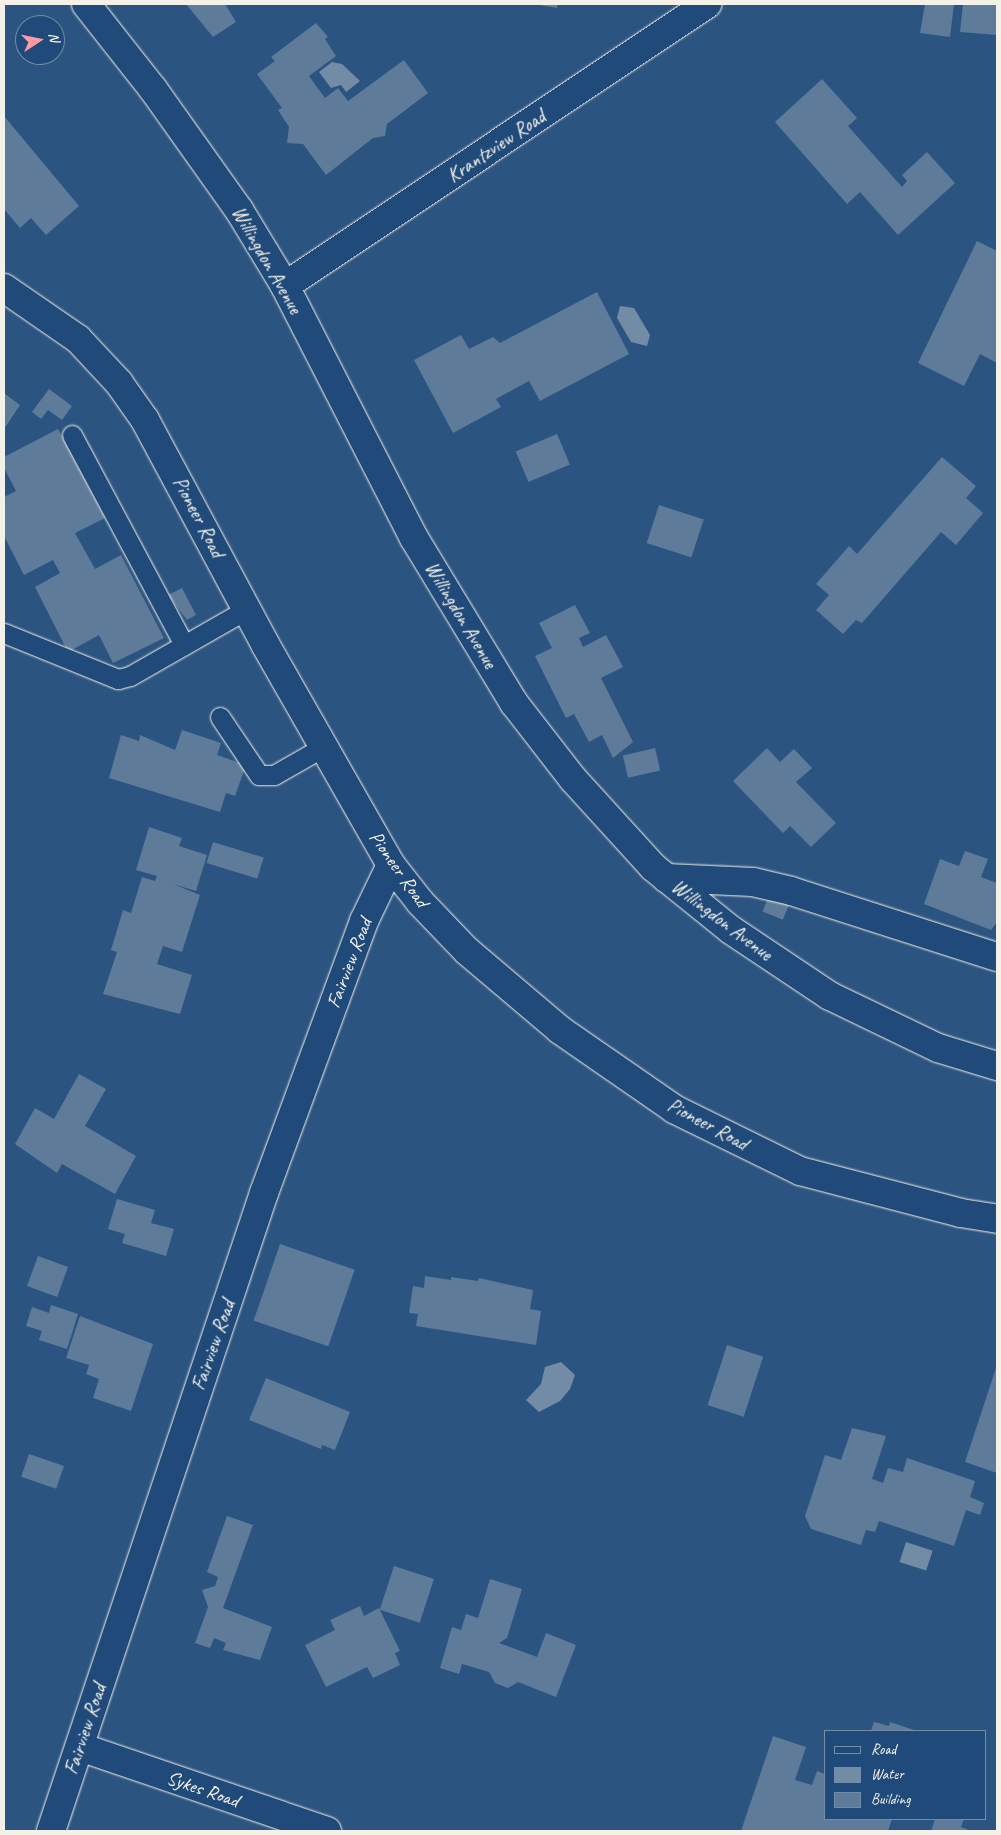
<!DOCTYPE html>
<style>
body{margin:0}
#map{position:relative;width:1001px;height:1835px;overflow:hidden;background:#2c5481;font-family:Caveat,sans-serif}
div>[style]{position:absolute}
.water>*{inset:0;background:#738ca6;transform-origin:0 0}
.building>*{inset:0;background:#5e7b9a;transform-origin:0 0}
.roads{filter:drop-shadow(0 0 1px #f4f1e8) drop-shadow(0 0 1px #f4f1e8)}
.service>*{height:19px;margin:-9.5px;padding:0 9.5px;transform-origin:9.5px;border-radius:9.5px;background:#1f4a7a}
.minor>*{height:28px;margin:-14px;padding:0 14px;transform-origin:14px;border-radius:14px;background:#1f4a7a}
.secondary>*{height:28px;margin:-14px;padding:0 14px;transform-origin:14px;border-radius:14px;background:#1f4a7a}
span{translate:-50% -50%;white-space:nowrap;text-align:center;line-height:1.15;-webkit-text-stroke:4px #1f4a7a;paint-order:stroke}
.street-label{font-size:20px;color:#f4f1e8}
.frame{position:absolute;inset:0;border:5px solid #f4f1e8;pointer-events:none}
.legend{position:absolute;left:824px;top:1730px;width:162px;height:90px;box-sizing:border-box;background:#1f4a7a;border:1px solid #748da6;margin:0;padding:6px 9px;list-style:none;font-size:15px;color:#f4f1e8}
.legend li{display:flex;align-items:center;gap:10px;height:25px}
.legend b{width:25px;border:1px solid #748da6}
.north{position:absolute;left:15px;top:15px;width:50px;height:50px;box-sizing:border-box;background:#1f4a7a;border:1px solid #748da6;border-radius:50%;rotate:79deg;font-size:14px;font-weight:700;line-height:20px;text-align:center;color:#f4f1e8}
.north::after{content:'';display:block;margin:auto;width:18px;height:22px;background:#ff9aa2;clip-path:polygon(50% 0,100% 100%,50% 72%,0 100%)}
</style>
<div id="map">
<div class="water">
<div style="clip-path:polygon(332px 62px,342px 64px,360px 81px,346px 92px,341px 85px,331px 88px,319px 72px)"></div>
<div style="clip-path:polygon(620px 306px,634px 308px,650px 335px,647px 346px,631px 342px,617px 318px)"></div>
<div style="clip-path:polygon(561px 1362px,575px 1375px,570px 1389px,560px 1401px,539px 1412px,526px 1400px,541px 1384px,545px 1367px)"></div>
<div style="left:906px;top:1542px;width:28px;height:21px;rotate:18deg"></div>
</div>
<div class="building">
<div style="clip-path:polygon(186px 4px,225px 4px,236px 22px,213px 37px)"></div>
<div style="clip-path:polygon(534px 4px,558px 4px,557px 8px)"></div>
<div style="clip-path:polygon(925px 4px,954px 4px,950px 37px,920px 33px)"></div>
<div style="clip-path:polygon(963px 4px,997px 4px,997px 35px,960px 32px)"></div>
<div style="clip-path:polygon(316px 23px,328px 37px,325px 39px,336px 56px,309px 76px,325px 98px,338px 88px,348px 101px,404px 60px,428px 93px,387px 124px,385px 136px,373px 138px,326px 175px,303px 144px,287px 143px,289px 127px,278px 110px,282px 108px,257px 74px,275px 61px,271px 57px)"></div>
<div style="clip-path:polygon(822px 79px,857px 118px,848px 126px,902px 187px,907px 181px,902px 175px,927px 152px,955px 183px,898px 235px,860px 192px,847px 204px,775px 122px)"></div>
<div style="clip-path:polygon(4px 116px,79px 206px,46px 235px,31px 218px,20px 228px,4px 209px)"></div>
<div style="clip-path:polygon(977px 241px,997px 251px,997px 363px,980px 354px,964px 386px,918px 363px)"></div>
<div style="clip-path:polygon(597px 292px,629px 354px,540px 401px,529px 381px,496px 399px,501px 407px,453px 433px,414px 360px,461px 335px,469px 349px,493px 337px,500px 343px)"></div>
<div style="clip-path:polygon(49px 389px,72px 406px,62px 420px,48px 410px,41px 419px,32px 412px)"></div>
<div style="clip-path:polygon(4px 393px,20px 405px,4px 429px)"></div>
<div style="clip-path:polygon(58px 429px,105px 518px,75px 533px,95px 569px,121px 555px,164px 638px,113px 663px,99px 635px,68px 652px,35px 587px,60px 573px,53px 560px,24px 575px,4px 536px,4px 497px,16px 491px,4px 468px,4px 457px)"></div>
<div style="left:557px;top:434px;width:33px;height:45px;rotate:67deg"></div>
<div style="clip-path:polygon(942px 457px,976px 486px,966px 498px,983px 513px,956px 545px,941px 532px,862px 623px,856px 620px,843px 634px,816px 610px,829px 595px,816px 584px,849px 546px,857px 554px)"></div>
<div style="left:659px;top:505px;width:47px;height:40px;rotate:18deg"></div>
<div style="clip-path:polygon(182px 588px,196px 615px,187px 620px,168px 595px)"></div>
<div style="clip-path:polygon(575px 605px,590px 633px,579px 638px,583px 647px,606px 635px,623px 667px,601px 678px,633px 742px,613px 758px,602px 735px,589px 742px,574px 714px,566px 718px,535px 656px,552px 648px,539px 623px)"></div>
<div style="clip-path:polygon(182px 730px,221px 743px,217px 755px,246px 765px,235px 796px,226px 793px,220px 812px,109px 778px,121px 735px,139px 741px,140px 735px,175px 750px)"></div>
<div style="left:655px;top:748px;width:23px;height:33px;rotate:77deg"></div>
<div style="clip-path:polygon(767px 748px,780px 762px,794px 749px,812px 768px,796px 782px,836px 823px,811px 847px,790px 826px,783px 833px,733px 781px)"></div>
<div style="clip-path:polygon(149px 827px,182px 838px,179px 846px,207px 855px,196px 891px,173px 884px,200px 895px,182px 952px,163px 946px,157px 964px,192px 975px,180px 1014px,103px 994px,117px 952px,111px 950px,123px 910px,131px 913px,142px 877px,155px 881px,157px 876px,136px 870px)"></div>
<div style="left:213px;top:842px;width:53px;height:22px;rotate:17deg"></div>
<div style="clip-path:polygon(965px 851px,988px 859px,981px 877px,997px 883px,997px 922px,991px 930px,924px 904px,940px 859px,959px 866px)"></div>
<div style="left:770px;top:893px;width:22px;height:20px;rotate:22deg"></div>
<div style="clip-path:polygon(79px 1074px,106px 1089px,85px 1126px,136px 1156px,115px 1194px,62px 1164px,57px 1173px,15px 1144px,35px 1108px,54px 1119px)"></div>
<div style="clip-path:polygon(117px 1199px,155px 1210px,151px 1223px,174px 1229px,166px 1256px,122px 1243px,125px 1234px,108px 1229px)"></div>
<div style="left:280px;top:1244px;width:79px;height:81px;rotate:19deg"></div>
<div style="left:38px;top:1256px;width:32px;height:32px;rotate:20deg"></div>
<div style="clip-path:polygon(425px 1276px,451px 1280px,451px 1277px,478px 1281px,479px 1278px,533px 1290px,530px 1309px,541px 1311px,536px 1345px,416px 1326px,418px 1314px,409px 1313px,413px 1286px,424px 1288px)"></div>
<div style="clip-path:polygon(51px 1305px,78px 1314px,67px 1349px,39px 1340px,42px 1331px,26px 1326px,32px 1307px,49px 1313px)"></div>
<div style="clip-path:polygon(80px 1316px,153px 1344px,131px 1411px,93px 1398px,99px 1379px,86px 1374px,89px 1365px,66px 1358px)"></div>
<div style="left:727px;top:1345px;width:38px;height:63px;rotate:18deg"></div>
<div style="clip-path:polygon(997px 1365px,997px 1473px,965px 1462px)"></div>
<div style="clip-path:polygon(266px 1378px,350px 1412px,335px 1450px,322px 1445px,321px 1449px,249px 1420px)"></div>
<div style="clip-path:polygon(852px 1428px,886px 1436px,872px 1479px,883px 1483px,888px 1468px,903px 1472px,907px 1458px,975px 1481px,970px 1497px,984px 1503px,980px 1515px,966px 1510px,954px 1546px,879px 1521px,875px 1532px,866px 1530px,861px 1545px,811px 1529px,805px 1516px,825px 1455px,841px 1460px)"></div>
<div style="left:29px;top:1454px;width:37px;height:24px;rotate:19deg"></div>
<div style="clip-path:polygon(227px 1516px,253px 1525px,223px 1608px,272px 1627px,260px 1660px,223px 1650px,226px 1643px,214px 1638px,210px 1648px,195px 1643px,208px 1607px,202px 1590px,215px 1586px,218px 1577px,207px 1572px)"></div>
<div style="left:394px;top:1566px;width:42px;height:46px;rotate:18deg"></div>
<div style="clip-path:polygon(490px 1579px,522px 1589px,507px 1638px,499px 1643px,537px 1657px,546px 1633px,576px 1645px,556px 1697px,518px 1682px,508px 1688px,495px 1683px,489px 1672px,462px 1664px,459px 1674px,440px 1668px,452px 1627px,461px 1630px,466px 1614px,478px 1618px)"></div>
<div style="clip-path:polygon(360px 1606px,364px 1616px,379px 1608px,400px 1651px,395px 1653px,400px 1665px,373px 1678px,367px 1667px,326px 1687px,305px 1645px,335px 1630px,330px 1620px)"></div>
<div style="clip-path:polygon(874px 1722px,889px 1726px,890px 1722px,917px 1731px,871px 1731px)"></div>
<div style="clip-path:polygon(773px 1736px,806px 1747px,795px 1780px,812px 1785px,817px 1771px,825px 1774px,825px 1819px,892px 1819px,888px 1831px,741px 1831px)"></div>
<div style="clip-path:polygon(935px 1819px,964px 1819px,961px 1827px,972px 1831px,931px 1831px)"></div>
</div>
<div class="roads">
<div class="service">
<div style="left:72px;top:435px;width:238px;rotate:61.9deg"></div>
<div style="left:4px;top:633px;width:123px;rotate:22deg"></div>
<div style="left:118px;top:679px;width:12px;rotate:-14deg"></div>
<div style="left:130px;top:676px;width:135px;rotate:-29.8deg"></div>
<div style="left:220px;top:717px;width:70px;rotate:56.1deg"></div>
<div style="left:259px;top:775px;width:15px"></div>
<div style="left:274px;top:775px;width:56px;rotate:-29.7deg"></div>
</div>
<div class="minor">
<div style="left:86px;top:4px;width:108px;rotate:51.8deg"></div>
<div style="left:153px;top:89px;width:148px;rotate:54.6deg"></div>
<div style="left:239px;top:210px;width:89px;rotate:58.8deg"></div>
<div style="left:285px;top:286px;width:283px;rotate:62.9deg"></div>
<div style="left:414px;top:538px;width:193px;rotate:58.8deg"></div>
<div style="left:514px;top:703px;width:96px;rotate:52.2deg"></div>
<div style="left:573px;top:779px;width:119px;rotate:47.7deg"></div>
<div style="left:653px;top:867px;width:100px;rotate:38.9deg"></div>
<div style="left:731px;top:930px;width:119px;rotate:33.7deg"></div>
<div style="left:830px;top:996px;width:120px;rotate:25.7deg"></div>
<div style="left:938px;top:1048px;width:62px;rotate:17deg"></div>
<div style="left:285px;top:286px;width:508px;rotate:-33.75deg"></div>
<div style="left:666px;top:878px;width:87px;rotate:2.6deg"></div>
<div style="left:753px;top:882px;width:39px;rotate:13deg"></div>
<div style="left:791px;top:891px;width:216px;rotate:17.8deg"></div>
<div style="left:80px;top:1747px;width:261px;rotate:18.8deg"></div>
<div style="left:51px;top:1831px;width:673px;rotate:-71.54deg"></div>
<div style="left:264px;top:1193px;width:290px;rotate:-69.8deg"></div>
<div style="left:364px;top:921px;width:62px;rotate:-64.3deg"></div>
</div>
<div class="secondary">
<div style="left:4px;top:288px;width:90px;rotate:34.6deg"></div>
<div style="left:78px;top:339px;width:60px;rotate:47deg"></div>
<div style="left:119px;top:383px;width:45px;rotate:54.9deg"></div>
<div style="left:145px;top:420px;width:254px;rotate:61.8deg"></div>
<div style="left:265px;top:644px;width:254px;rotate:60.3deg"></div>
<div style="left:391px;top:865px;width:47px;rotate:51.9deg"></div>
<div style="left:420px;top:902px;width:68px;rotate:46.2deg"></div>
<div style="left:467px;top:951px;width:122px;rotate:40.3deg"></div>
<div style="left:560px;top:1030px;width:139px;rotate:34.7deg"></div>
<div style="left:674px;top:1109px;width:140px;rotate:26.2deg"></div>
<div style="left:800px;top:1171px;width:166px;rotate:14.6deg"></div>
<div style="left:961px;top:1213px;width:36px;rotate:9deg"></div>
</div>
</div>
<div class="street-label">
<span style="left:496px;top:146px;rotate:-34deg">Krantzview Road</span>
<span style="left:267px;top:260px;rotate:60deg">Willingdon Avenue</span>
<span style="left:199px;top:517px;rotate:62deg">Pioneer Road</span>
<span style="left:461px;top:615px;rotate:59deg">Willingdon Avenue</span>
<span style="left:399px;top:869px;rotate:55deg">Pioneer Road</span>
<span style="left:722px;top:920px;rotate:37deg">Willingdon Avenue</span>
<span style="left:349px;top:963px;rotate:-69deg">Fairview Road</span>
<span style="left:708px;top:1124px;rotate:28deg">Pioneer Road</span>
<span style="left:213px;top:1345px;rotate:-71deg">Fairview Road</span>
<span style="left:85px;top:1729px;rotate:-72deg">Fairview Road</span>
<span style="left:203px;top:1789px;rotate:19deg">Sykes Road</span>
</div>
<div class="frame"></div>
<ul class="legend">
<li><b style="height:6px;background:#1f4a7a"></b>Road</li>
<li><b style="height:14px;background:#738ca6"></b>Water</li>
<li><b style="height:14px;background:#5e7b9a"></b>Building</li>
</ul>
<div class="north">N</div>
</div>
